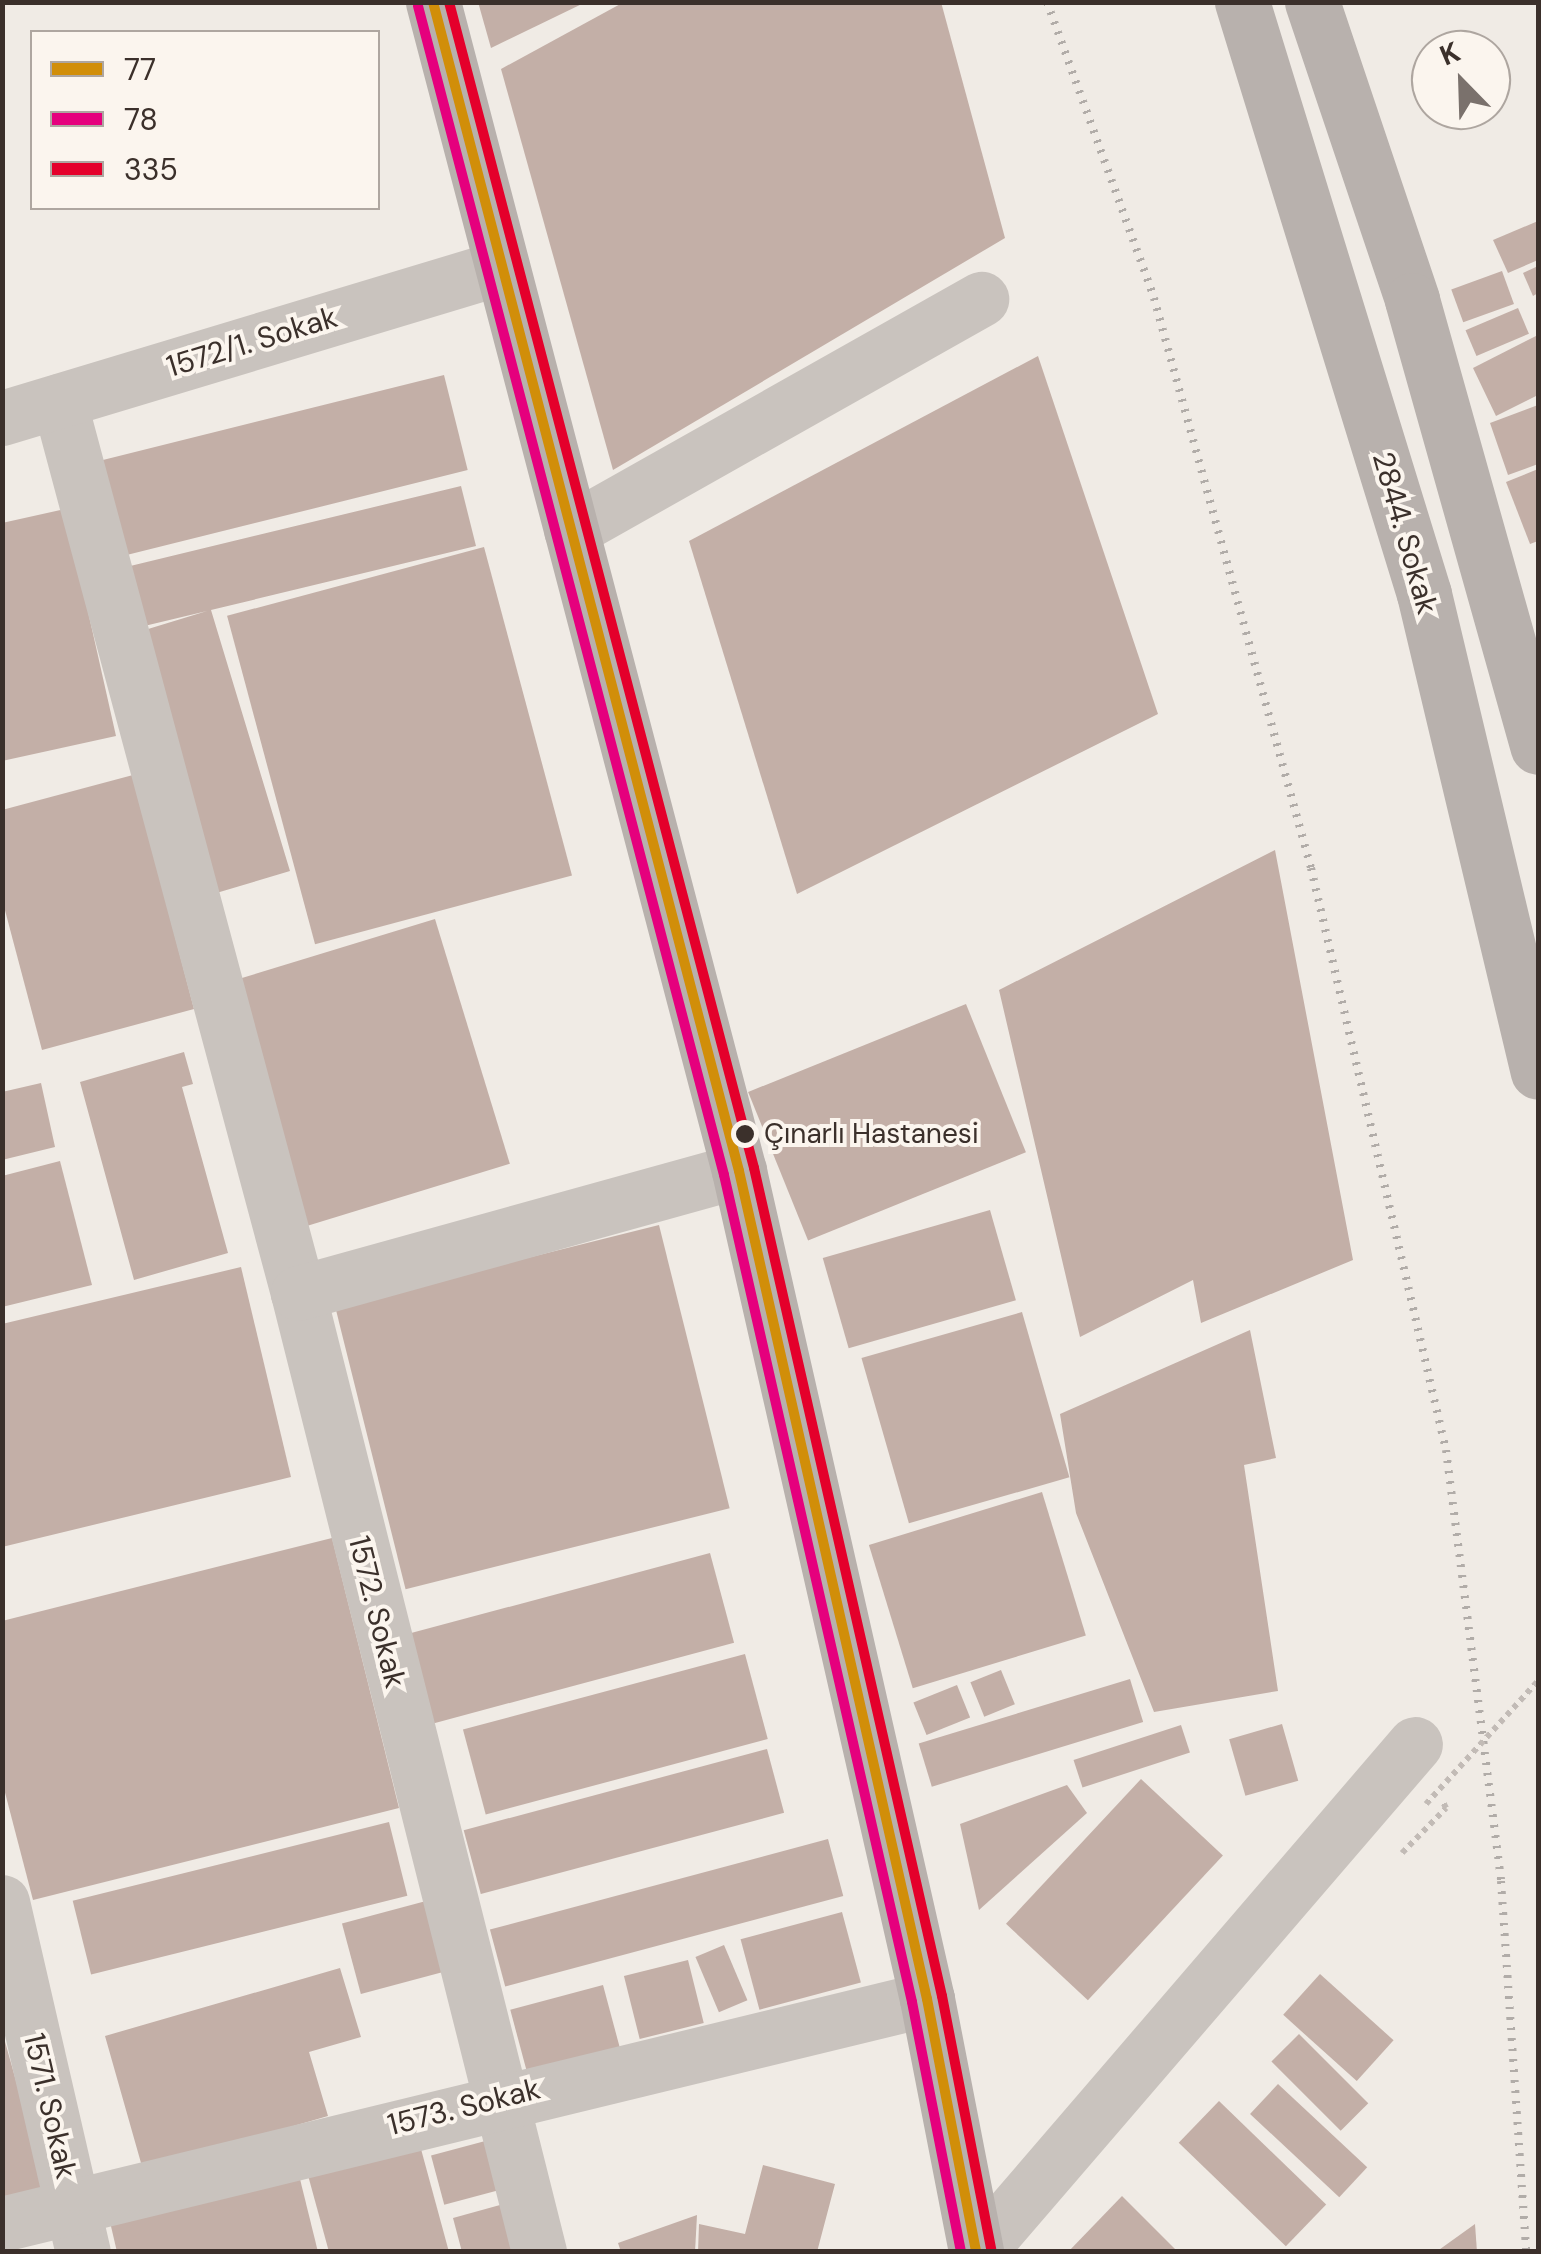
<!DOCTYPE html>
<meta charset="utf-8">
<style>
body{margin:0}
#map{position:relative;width:1541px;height:2254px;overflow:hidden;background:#f0ebe5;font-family:"DM Sans",sans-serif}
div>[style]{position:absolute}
.building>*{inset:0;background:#c3afa7;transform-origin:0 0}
.path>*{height:6px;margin-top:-3px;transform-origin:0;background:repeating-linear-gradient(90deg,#c2bbb6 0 5px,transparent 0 10px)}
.minor>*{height:55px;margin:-27.5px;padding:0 27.5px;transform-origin:27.5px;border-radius:27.5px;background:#c9c3be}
.major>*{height:55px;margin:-27.5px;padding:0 27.5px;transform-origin:27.5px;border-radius:27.5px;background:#b8b1ad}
.rail>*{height:8px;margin-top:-4px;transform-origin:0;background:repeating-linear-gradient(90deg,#b1aca8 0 2.5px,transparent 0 10.5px)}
.path-bridge>*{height:6px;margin-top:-3px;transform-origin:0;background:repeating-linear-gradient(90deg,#c2bbb6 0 5px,transparent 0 10px)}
.bus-1>*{height:10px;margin:-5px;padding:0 5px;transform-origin:5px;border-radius:5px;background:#d18e09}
.bus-2>*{height:10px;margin:-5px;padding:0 5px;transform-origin:5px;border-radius:5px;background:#e5007d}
.bus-3>*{height:10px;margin:-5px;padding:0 5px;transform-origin:5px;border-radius:5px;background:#e4002b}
.dots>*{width:28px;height:28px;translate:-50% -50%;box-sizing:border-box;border:5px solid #fbf5ee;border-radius:50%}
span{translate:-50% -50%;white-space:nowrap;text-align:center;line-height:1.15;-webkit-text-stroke:8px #fbf5ee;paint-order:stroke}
.bus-label{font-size:28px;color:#3b302b}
.left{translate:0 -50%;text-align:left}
.street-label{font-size:30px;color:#3b302b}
.frame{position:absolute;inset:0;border:5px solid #3b302b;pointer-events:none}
.legend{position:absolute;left:30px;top:30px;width:350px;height:180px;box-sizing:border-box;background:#fbf5ee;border:2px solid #aea6a0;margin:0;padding:12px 18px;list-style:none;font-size:30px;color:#3b302b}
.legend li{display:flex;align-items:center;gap:20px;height:50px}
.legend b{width:50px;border:2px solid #aea6a0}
.north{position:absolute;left:1411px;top:30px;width:100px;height:100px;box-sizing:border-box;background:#fbf5ee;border:2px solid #aea6a0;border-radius:50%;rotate:337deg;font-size:28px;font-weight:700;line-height:40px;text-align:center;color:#3b302b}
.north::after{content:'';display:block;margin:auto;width:35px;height:45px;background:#7a716c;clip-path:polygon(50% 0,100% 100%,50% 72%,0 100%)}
</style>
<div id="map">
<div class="building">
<div style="clip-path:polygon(478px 2px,586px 2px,491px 48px)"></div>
<div style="clip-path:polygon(624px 2px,941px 2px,1005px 238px,613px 470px,501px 69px)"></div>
<div style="clip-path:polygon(1538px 221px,1538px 260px,1508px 273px,1493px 240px)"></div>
<div style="clip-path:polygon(1538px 266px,1538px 293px,1533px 296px,1523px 273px)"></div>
<div style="left:1502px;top:271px;width:35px;height:54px;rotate:70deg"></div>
<div style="left:1518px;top:308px;width:28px;height:57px;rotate:67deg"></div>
<div style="clip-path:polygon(1538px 335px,1538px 395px,1496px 416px,1473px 368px)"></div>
<div style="clip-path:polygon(1038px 356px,1158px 714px,797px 894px,689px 541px)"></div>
<div style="left:444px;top:375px;width:98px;height:367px;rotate:76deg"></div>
<div style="clip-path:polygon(1538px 405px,1538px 464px,1508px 475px,1490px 423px)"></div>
<div style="clip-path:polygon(1538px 469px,1538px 541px,1530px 544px,1506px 482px)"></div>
<div style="clip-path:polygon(461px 486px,476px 546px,211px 610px,290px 871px,213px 894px,135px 633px,207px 611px,136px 628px,122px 568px)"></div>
<div style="clip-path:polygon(65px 509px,116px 736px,2px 761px,2px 523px)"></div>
<div style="left:484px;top:547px;width:340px;height:266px;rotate:75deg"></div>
<div style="clip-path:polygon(133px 775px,194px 1009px,42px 1050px,2px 899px,2px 810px)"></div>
<div style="clip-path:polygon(1275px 850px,1353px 1260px,1201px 1323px,1193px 1280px,1080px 1337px,999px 990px)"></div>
<div style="left:435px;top:919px;width:256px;height:214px;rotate:73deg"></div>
<div style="left:966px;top:1004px;width:160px;height:235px;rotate:68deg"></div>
<div style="clip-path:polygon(184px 1052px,193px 1084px,182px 1087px,228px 1253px,134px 1280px,80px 1082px)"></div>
<div style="clip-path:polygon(41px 1083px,55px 1147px,2px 1160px,2px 1092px)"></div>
<div style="clip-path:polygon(60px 1161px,92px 1285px,2px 1307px,2px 1176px)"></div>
<div style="left:990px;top:1210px;width:94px;height:174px;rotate:74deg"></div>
<div style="left:659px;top:1225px;width:292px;height:334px;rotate:76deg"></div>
<div style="clip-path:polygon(241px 1267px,291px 1477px,2px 1547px,2px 1324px)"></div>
<div style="left:1022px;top:1312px;width:172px;height:167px;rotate:74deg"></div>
<div style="clip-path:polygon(1250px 1330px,1276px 1458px,1244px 1465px,1278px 1691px,1154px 1712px,1076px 1513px,1060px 1414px)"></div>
<div style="left:1042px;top:1492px;width:150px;height:181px;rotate:73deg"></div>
<div style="clip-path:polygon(332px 1538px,399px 1808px,33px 1900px,2px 1781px,2px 1621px)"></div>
<div style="left:710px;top:1553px;width:93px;height:321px;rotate:75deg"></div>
<div style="left:745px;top:1654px;width:88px;height:292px;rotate:75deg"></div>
<div style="left:1001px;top:1670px;width:37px;height:33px;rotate:68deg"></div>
<div style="left:1130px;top:1679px;width:45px;height:221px;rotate:73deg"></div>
<div style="left:957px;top:1685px;width:35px;height:47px;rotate:68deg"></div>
<div style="left:1282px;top:1724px;width:59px;height:55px;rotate:74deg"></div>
<div style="left:1181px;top:1725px;width:29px;height:113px;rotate:72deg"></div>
<div style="left:767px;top:1749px;width:66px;height:314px;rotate:75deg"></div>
<div style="left:1141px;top:1779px;width:112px;height:198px;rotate:43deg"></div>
<div style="clip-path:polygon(1067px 1785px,1087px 1813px,979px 1910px,960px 1824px)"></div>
<div style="left:389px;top:1822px;width:76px;height:326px;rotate:76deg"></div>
<div style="left:828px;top:1839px;width:59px;height:350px;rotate:75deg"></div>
<div style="left:426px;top:1901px;width:73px;height:87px;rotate:75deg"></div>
<div style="left:842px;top:1912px;width:73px;height:105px;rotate:75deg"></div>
<div style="left:724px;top:1945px;width:60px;height:31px;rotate:67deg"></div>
<div style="left:688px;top:1960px;width:65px;height:66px;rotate:76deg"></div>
<div style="clip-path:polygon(340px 1968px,361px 2037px,309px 2052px,328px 2116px,143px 2170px,105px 2036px)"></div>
<div style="left:1320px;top:1974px;width:99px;height:55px;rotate:42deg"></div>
<div style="left:603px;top:1985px;width:66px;height:96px;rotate:75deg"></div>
<div style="clip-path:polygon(2px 2031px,49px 2198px,2px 2211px)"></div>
<div style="left:1299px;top:2034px;width:98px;height:39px;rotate:45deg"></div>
<div style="left:1278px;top:2084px;width:122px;height:41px;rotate:43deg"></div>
<div style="left:1219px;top:2101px;width:149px;height:58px;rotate:44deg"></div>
<div style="clip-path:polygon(418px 2138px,449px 2252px,329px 2252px,306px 2168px)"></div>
<div style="left:489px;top:2140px;width:51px;height:60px;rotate:75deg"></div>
<div style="clip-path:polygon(763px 2165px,835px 2184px,817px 2252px,698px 2252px,699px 2224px,745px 2234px)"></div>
<div style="clip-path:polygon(299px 2175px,318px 2252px,117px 2252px,110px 2222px)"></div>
<div style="clip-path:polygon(1122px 2196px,1178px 2252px,1068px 2252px)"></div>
<div style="clip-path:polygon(500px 2205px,513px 2252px,462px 2252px,453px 2218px)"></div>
<div style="clip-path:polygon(697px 2215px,695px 2252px,621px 2252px,618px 2243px)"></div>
<div style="clip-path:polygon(1475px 2224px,1477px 2252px,1436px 2252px)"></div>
</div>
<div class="path">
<div style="left:1402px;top:1853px;width:63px;rotate:-45.6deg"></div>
<div style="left:1446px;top:1808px;width:9px;rotate:-117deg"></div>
</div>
<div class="minor">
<div style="left:59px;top:401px;width:923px;rotate:75deg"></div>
<div style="left:298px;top:1293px;width:989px;rotate:75.89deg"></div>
<div style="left:2px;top:418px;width:522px;rotate:-16.8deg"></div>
<div style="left:571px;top:530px;width:471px;rotate:-29.4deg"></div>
<div style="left:298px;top:1293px;width:458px;rotate:-15.5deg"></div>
<div style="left:2px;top:1902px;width:359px;rotate:77deg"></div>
<div style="left:2px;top:2224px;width:952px;rotate:-13.67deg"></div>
<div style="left:978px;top:2252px;width:670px;rotate:-49.3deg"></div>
</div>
<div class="major">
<div style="left:433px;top:2px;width:1208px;rotate:75.33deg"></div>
<div style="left:739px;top:1171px;width:849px;rotate:77.21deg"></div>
<div style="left:927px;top:1999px;width:258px;rotate:79deg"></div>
<div style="left:1242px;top:2px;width:619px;rotate:72.91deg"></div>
<div style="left:1424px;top:594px;width:491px;rotate:76.6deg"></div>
<div style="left:1312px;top:2px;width:314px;rotate:71.4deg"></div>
<div style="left:1412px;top:300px;width:464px;rotate:74.3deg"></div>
</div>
<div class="rail">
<div style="left:1047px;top:2px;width:315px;rotate:70.1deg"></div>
<div style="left:1154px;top:298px;width:591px;rotate:74.6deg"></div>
<div style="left:1311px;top:868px;width:597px;rotate:76.94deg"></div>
<div style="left:1446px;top:1450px;width:434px;rotate:82.7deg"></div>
<div style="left:1501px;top:1881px;width:372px;rotate:86.1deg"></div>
</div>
<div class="path-bridge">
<div style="left:1426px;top:1804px;width:166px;rotate:-47.7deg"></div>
</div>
<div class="bus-1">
<div style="left:433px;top:2px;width:1208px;rotate:75.33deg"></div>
<div style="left:739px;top:1171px;width:849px;rotate:77.21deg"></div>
<div style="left:927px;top:1999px;width:258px;rotate:79deg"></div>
</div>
<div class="bus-2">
<div style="left:418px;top:6px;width:1208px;rotate:75.33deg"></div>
<div style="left:724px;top:1175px;width:848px;rotate:77.19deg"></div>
<div style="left:912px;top:2002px;width:255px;rotate:78.9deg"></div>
</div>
<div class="bus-3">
<div style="left:449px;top:2px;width:1205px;rotate:75.34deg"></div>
<div style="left:754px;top:1168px;width:849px;rotate:77.21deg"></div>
<div style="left:942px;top:1996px;width:258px;rotate:79deg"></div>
</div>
<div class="dots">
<div style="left:745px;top:1134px;background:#3b302b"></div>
</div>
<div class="bus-label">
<span class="left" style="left:764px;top:1134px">Çınarlı Hastanesi</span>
</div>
<div class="street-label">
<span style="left:252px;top:342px;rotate:-17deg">1572/1. Sokak</span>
<span style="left:1405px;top:533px;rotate:74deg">2844. Sokak</span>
<span style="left:377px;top:1612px;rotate:76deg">1572. Sokak</span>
<span style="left:50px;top:2106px;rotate:77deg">1571. Sokak</span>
<span style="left:464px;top:2107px;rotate:-14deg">1573. Sokak</span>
</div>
<div class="frame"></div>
<ul class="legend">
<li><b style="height:12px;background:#d18e09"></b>77</li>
<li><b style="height:12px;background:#e5007d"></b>78</li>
<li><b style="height:12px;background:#e4002b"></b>335</li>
</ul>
<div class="north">K</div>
</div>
